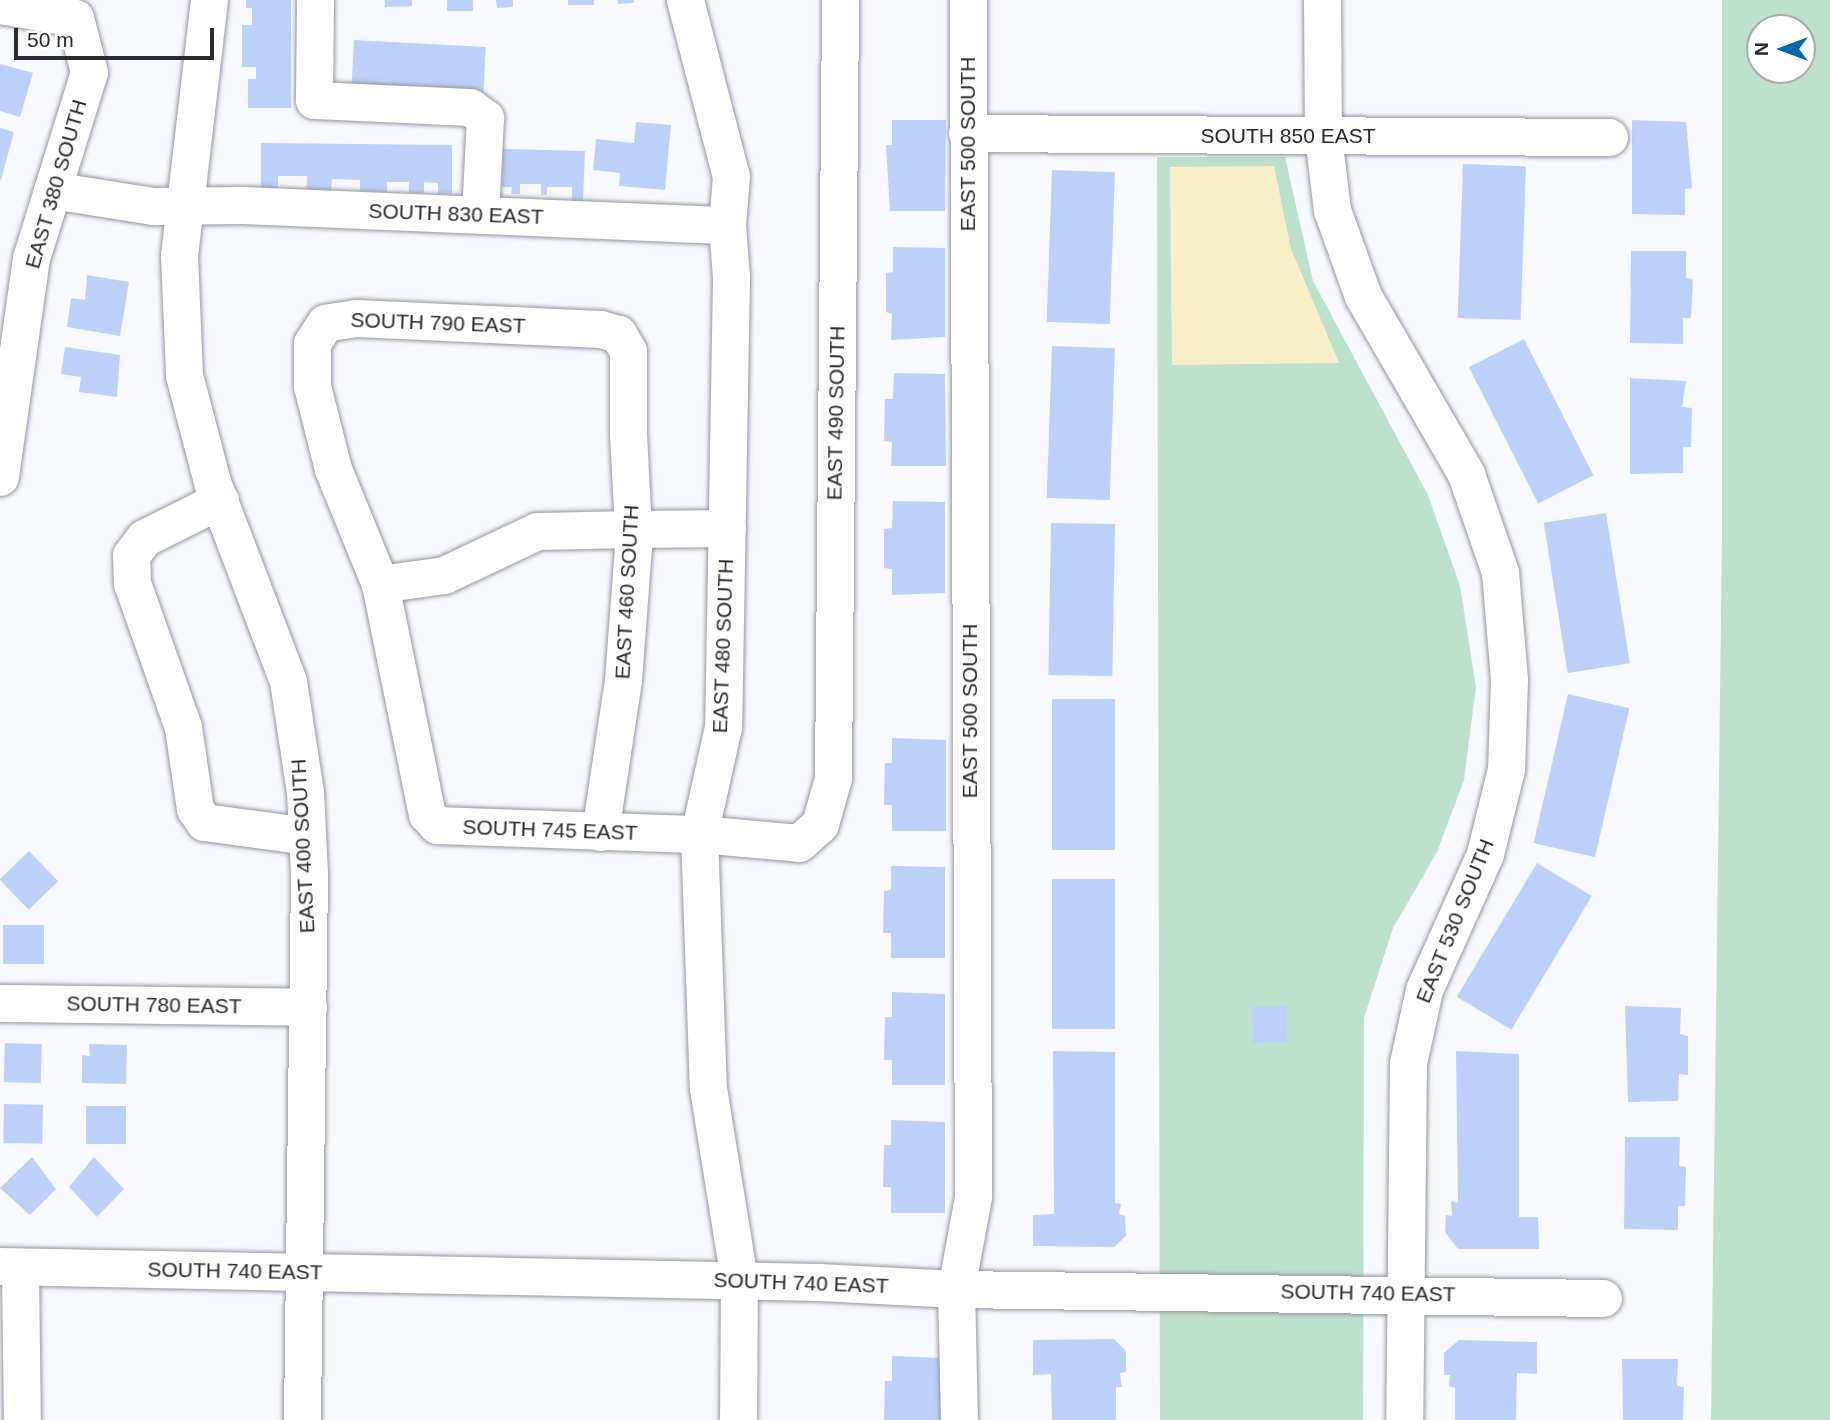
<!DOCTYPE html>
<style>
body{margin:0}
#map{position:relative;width:1830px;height:1420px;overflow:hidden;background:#f7f9ff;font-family:Helvetica,sans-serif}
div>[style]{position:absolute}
.green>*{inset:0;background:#bee1cd}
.sand>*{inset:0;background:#f9f0ca}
.building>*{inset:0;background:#bdd0fa;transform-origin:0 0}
.roads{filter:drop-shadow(0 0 2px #95979e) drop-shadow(0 0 2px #95979e)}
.minor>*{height:37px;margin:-18.5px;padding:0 18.5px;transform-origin:18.5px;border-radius:18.5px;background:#fff}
span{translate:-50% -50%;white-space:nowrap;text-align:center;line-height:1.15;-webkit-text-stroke:7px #fff;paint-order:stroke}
.street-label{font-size:21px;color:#292a2d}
.north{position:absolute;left:1746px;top:14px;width:70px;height:70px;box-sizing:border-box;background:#fff;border:2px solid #a9aaab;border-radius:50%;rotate:270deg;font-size:19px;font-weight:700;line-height:28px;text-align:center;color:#292a2d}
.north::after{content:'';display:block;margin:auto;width:24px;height:32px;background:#0266b2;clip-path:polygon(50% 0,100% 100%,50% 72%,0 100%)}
.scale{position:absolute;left:14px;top:28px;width:200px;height:32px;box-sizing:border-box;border:4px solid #292a2d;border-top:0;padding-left:9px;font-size:21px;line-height:24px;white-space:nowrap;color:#292a2d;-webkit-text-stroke:5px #fff;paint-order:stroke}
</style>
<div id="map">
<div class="green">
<div style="clip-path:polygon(evenodd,1722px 0,1830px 0,1830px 1420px,1711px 1420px,1722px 536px,1722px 0,1760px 28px,1802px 28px,1802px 70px,1760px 70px,1760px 28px)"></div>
<div style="clip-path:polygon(1157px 157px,1285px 157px,1313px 281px,1428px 495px,1460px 586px,1476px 687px,1464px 780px,1437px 852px,1393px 928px,1364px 1018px,1363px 1420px,1160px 1420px)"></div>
</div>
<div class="sand">
<div style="clip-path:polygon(1274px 166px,1291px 249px,1339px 363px,1172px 365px,1170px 167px)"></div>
</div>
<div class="building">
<div style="clip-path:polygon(246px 0,291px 0,291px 108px,248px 108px,248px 79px,256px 79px,256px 67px,242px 67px,242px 25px,252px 25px,252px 8px,246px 8px)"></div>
<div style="clip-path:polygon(385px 0,412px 0,412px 6px,385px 7px)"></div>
<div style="left:447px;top:0;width:26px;height:11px"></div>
<div style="clip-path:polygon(496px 0,513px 0,513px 7px,497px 8px)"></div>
<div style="left:568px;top:0;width:26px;height:5px"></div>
<div style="clip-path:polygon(618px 0,634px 0,634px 3px,618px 4px)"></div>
<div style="left:354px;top:40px;width:132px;height:52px;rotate:3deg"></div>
<div style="clip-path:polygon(0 64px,33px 73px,20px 117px,0 111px)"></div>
<div style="clip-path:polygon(892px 120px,946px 120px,945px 211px,890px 211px,886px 145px,892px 145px)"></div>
<div style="clip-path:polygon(1632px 120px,1686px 122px,1692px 188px,1685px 189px,1685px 215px,1632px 214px)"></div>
<div style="clip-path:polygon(636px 122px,671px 125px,665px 190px,619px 186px,620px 173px,593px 170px,596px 139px,634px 143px)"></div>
<div style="clip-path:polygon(0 128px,14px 132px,1px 180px,0 180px)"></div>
<div style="clip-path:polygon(261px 143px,452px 145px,452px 194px,438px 194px,438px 183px,424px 182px,424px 193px,409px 193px,409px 182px,387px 182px,387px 192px,360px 191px,360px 180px,332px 179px,331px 194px,306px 194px,307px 176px,278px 176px,278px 188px,261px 188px)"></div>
<div style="clip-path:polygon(503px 149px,585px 151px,583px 201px,572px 201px,572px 187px,547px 187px,547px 195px,541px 195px,541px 184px,520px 184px,520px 194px,511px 194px,512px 187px,502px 187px)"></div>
<div style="left:1463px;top:164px;width:63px;height:154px;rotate:2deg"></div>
<div style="left:1052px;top:170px;width:63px;height:152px;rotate:2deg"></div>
<div style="clip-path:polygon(893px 247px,945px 248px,945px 337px,891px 340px,892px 314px,886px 312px,886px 273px,893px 272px)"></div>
<div style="clip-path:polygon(1631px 251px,1686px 251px,1686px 278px,1693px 279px,1691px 318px,1683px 318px,1683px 344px,1630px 343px)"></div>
<div style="clip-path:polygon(87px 275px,129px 282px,120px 336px,67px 327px,71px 298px,85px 300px)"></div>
<div style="left:1524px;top:339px;width:153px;height:62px;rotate:63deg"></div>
<div style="left:1052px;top:346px;width:63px;height:152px;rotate:2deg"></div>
<div style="clip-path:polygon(65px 347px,120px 355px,117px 397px,79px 392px,81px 377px,61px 374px)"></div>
<div style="clip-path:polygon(894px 373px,945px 374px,946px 466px,891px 466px,892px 442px,884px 441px,885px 399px,893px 399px)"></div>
<div style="clip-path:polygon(1630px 378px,1686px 381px,1682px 407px,1692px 408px,1691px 447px,1683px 447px,1683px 473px,1630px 474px)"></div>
<div style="clip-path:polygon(893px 501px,945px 502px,945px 593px,892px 595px,892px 569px,884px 568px,884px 529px,892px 528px)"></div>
<div style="left:1606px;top:513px;width:152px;height:63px;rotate:81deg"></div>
<div style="left:1051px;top:523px;width:64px;height:152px;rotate:1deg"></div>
<div style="left:1568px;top:694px;width:63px;height:153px;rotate:13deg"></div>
<div style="left:1052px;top:699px;width:63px;height:151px"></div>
<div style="clip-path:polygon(892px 738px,946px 740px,946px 831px,892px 831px,892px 805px,884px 805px,885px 763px,892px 763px)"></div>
<div style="left:29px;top:851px;width:42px;height:41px;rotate:46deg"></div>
<div style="left:1537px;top:863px;width:64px;height:156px;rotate:31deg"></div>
<div style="clip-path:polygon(891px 866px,945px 867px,945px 958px,891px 958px,891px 933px,883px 933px,884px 891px,891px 890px)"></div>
<div style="left:1115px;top:879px;width:150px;height:63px;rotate:90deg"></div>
<div style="left:3px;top:925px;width:41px;height:39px"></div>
<div style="clip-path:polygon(892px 992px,945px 994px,945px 1085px,892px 1085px,892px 1060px,884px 1060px,885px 1017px,892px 1017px)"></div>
<div style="left:1286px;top:1006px;width:36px;height:34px;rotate:88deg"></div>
<div style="clip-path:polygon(1625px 1006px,1681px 1008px,1680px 1034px,1688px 1036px,1688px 1075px,1679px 1074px,1678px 1101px,1628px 1102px)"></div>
<div style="left:5px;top:1043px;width:37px;height:39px;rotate:2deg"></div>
<div style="clip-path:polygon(89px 1044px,127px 1045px,126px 1084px,82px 1083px,82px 1055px,90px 1056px)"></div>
<div style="clip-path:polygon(1053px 1051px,1115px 1052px,1115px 1203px,1121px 1204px,1119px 1214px,1125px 1216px,1126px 1236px,1114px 1247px,1033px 1246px,1033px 1215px,1054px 1214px)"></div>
<div style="clip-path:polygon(1456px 1051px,1519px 1054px,1519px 1217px,1538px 1217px,1539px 1249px,1458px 1249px,1445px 1232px,1446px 1215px,1452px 1216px,1451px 1201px,1458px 1203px)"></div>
<div style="left:4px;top:1104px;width:39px;height:39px;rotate:1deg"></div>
<div style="left:86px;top:1106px;width:40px;height:38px"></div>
<div style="clip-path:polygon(891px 1120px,945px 1122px,945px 1213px,891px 1213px,891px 1187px,883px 1187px,884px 1145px,891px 1145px)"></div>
<div style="clip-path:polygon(1625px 1137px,1680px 1137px,1679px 1166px,1686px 1167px,1685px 1206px,1678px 1206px,1678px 1230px,1624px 1229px)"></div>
<div style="clip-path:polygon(32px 1157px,56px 1189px,30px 1215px,0 1188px)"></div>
<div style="clip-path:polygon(94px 1157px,124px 1189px,97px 1217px,69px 1187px)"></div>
<div style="clip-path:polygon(1114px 1339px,1126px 1351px,1126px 1372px,1120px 1373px,1122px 1387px,1116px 1387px,1116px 1420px,1052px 1420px,1051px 1374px,1033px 1375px,1033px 1340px)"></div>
<div style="clip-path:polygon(1459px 1340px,1537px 1342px,1537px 1374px,1517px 1373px,1516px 1420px,1455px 1420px,1455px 1388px,1449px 1386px,1450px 1375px,1444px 1375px,1444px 1353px)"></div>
<div style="clip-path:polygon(892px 1356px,945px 1358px,945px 1420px,884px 1420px,885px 1381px,892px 1381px)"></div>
<div style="clip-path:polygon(1622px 1359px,1678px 1359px,1677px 1386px,1684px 1387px,1683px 1420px,1623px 1420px)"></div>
</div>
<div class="roads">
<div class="minor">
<div style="left:209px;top:0;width:257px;rotate:96.7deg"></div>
<div style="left:179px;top:255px;width:120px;rotate:87.6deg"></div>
<div style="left:184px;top:375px;width:111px;rotate:75.3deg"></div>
<div style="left:212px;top:482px;width:213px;rotate:69.1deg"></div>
<div style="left:288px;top:681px;width:112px;rotate:81.3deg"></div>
<div style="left:305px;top:792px;width:83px;rotate:87.2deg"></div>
<div style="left:309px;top:875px;width:545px;rotate:90.74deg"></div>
<div style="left:315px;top:0;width:100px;rotate:90.6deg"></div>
<div style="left:314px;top:100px;width:156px;rotate:2.6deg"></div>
<div style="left:470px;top:107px;width:19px;rotate:36deg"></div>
<div style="left:485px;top:118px;width:97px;rotate:93deg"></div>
<div style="left:685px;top:0;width:182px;rotate:75.4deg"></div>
<div style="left:731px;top:176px;width:49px;rotate:94.7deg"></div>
<div style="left:727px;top:225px;width:52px;rotate:85.6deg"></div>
<div style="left:731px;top:277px;width:450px;rotate:91deg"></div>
<div style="left:723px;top:727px;width:110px;rotate:102.6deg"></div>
<div style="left:699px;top:834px;width:254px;rotate:88deg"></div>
<div style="left:708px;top:1088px;width:194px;rotate:80.8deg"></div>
<div style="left:739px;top:1280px;width:140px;rotate:90.4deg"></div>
<div style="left:1322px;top:0;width:136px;rotate:89.6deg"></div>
<div style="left:1323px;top:136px;width:75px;rotate:83.1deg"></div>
<div style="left:1332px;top:210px;width:91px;rotate:70.2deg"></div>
<div style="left:1363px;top:296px;width:206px;rotate:59.9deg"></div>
<div style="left:1466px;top:474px;width:104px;rotate:70.9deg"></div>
<div style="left:1500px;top:572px;width:108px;rotate:85.2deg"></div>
<div style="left:1509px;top:680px;width:89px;rotate:91.9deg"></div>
<div style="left:1506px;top:769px;width:88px;rotate:103.9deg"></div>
<div style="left:1485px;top:854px;width:149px;rotate:114.2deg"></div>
<div style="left:1424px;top:990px;width:75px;rotate:102.4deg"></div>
<div style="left:1408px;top:1063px;width:357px;rotate:90.6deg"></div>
<div style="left:0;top:5px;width:76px;rotate:9.8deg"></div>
<div style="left:75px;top:18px;width:56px;rotate:75.5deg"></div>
<div style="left:89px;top:72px;width:195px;rotate:107.3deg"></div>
<div style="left:31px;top:258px;width:221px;rotate:98.1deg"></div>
<div style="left:967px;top:133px;width:642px;rotate:0.36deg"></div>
<div style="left:52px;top:190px;width:102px;rotate:9deg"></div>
<div style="left:153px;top:206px;width:89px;rotate:-0.6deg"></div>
<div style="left:242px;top:205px;width:485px;rotate:2.4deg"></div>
<div style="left:220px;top:500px;width:85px;rotate:153.4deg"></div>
<div style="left:144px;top:538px;width:21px;rotate:127deg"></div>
<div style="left:131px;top:555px;width:28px;rotate:88deg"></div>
<div style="left:132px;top:583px;width:153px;rotate:70.5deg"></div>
<div style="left:183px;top:727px;width:83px;rotate:81.7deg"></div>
<div style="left:195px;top:809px;width:16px;rotate:55deg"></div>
<div style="left:204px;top:822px;width:104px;rotate:7.7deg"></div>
<div style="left:380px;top:584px;width:235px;rotate:78.5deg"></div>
<div style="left:427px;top:814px;width:15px;rotate:48deg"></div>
<div style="left:437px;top:825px;width:262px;rotate:2deg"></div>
<div style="left:699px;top:834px;width:100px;rotate:5.1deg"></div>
<div style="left:799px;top:843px;width:28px;rotate:-42deg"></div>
<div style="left:820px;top:824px;width:48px;rotate:-74.2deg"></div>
<div style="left:833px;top:778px;width:778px;rotate:-89.48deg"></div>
<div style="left:600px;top:832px;width:154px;rotate:-81.4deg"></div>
<div style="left:623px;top:680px;width:133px;rotate:-85.7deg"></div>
<div style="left:633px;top:547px;width:18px;rotate:-90deg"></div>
<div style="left:633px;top:529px;width:96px;rotate:-93deg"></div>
<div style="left:628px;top:433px;width:82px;rotate:-90deg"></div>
<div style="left:628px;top:351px;width:20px;rotate:-120deg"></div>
<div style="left:618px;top:334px;width:19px;rotate:-164deg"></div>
<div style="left:600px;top:329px;width:244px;rotate:-177.4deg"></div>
<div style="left:356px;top:318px;width:31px;rotate:171deg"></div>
<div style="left:325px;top:323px;width:24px;rotate:123deg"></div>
<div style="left:312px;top:343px;width:43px;rotate:90deg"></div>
<div style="left:312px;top:386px;width:86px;rotate:75.8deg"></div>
<div style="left:333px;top:469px;width:124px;rotate:67.8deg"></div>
<div style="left:380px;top:584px;width:65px;rotate:-8deg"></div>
<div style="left:444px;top:575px;width:103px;rotate:-25.3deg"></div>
<div style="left:537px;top:531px;width:96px;rotate:-1.2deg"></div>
<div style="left:633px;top:529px;width:94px;rotate:-0.6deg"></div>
<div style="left:0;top:1003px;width:308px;rotate:0.7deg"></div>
<div style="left:0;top:1266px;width:819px;rotate:1.12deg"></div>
<div style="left:819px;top:1282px;width:137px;rotate:2.9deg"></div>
<div style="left:956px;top:1289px;width:647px;rotate:0.8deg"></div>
<div style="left:20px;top:1267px;width:153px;rotate:89.3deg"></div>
<div style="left:959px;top:1420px;width:131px;rotate:-91.3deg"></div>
<div style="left:956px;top:1289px;width:94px;rotate:-79.5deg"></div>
<div style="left:973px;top:1197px;width:1197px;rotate:-90.24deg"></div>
</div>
</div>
<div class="street-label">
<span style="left:1288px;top:136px">SOUTH 850 EAST</span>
<span style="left:968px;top:144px;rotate:-90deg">EAST 500 SOUTH</span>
<span style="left:56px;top:184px;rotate:-74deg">EAST 380 SOUTH</span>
<span style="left:456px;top:214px;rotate:2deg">SOUTH 830 EAST</span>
<span style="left:438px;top:323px;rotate:2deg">SOUTH 790 EAST</span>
<span style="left:836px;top:413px;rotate:-89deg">EAST 490 SOUTH</span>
<span style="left:627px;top:592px;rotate:-87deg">EAST 460 SOUTH</span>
<span style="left:723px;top:646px;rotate:-88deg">EAST 480 SOUTH</span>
<span style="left:970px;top:711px;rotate:-90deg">EAST 500 SOUTH</span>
<span style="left:550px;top:830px;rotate:2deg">SOUTH 745 EAST</span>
<span style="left:303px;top:846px;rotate:-93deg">EAST 400 SOUTH</span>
<span style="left:1455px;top:921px;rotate:-68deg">EAST 530 SOUTH</span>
<span style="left:154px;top:1005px;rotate:1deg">SOUTH 780 EAST</span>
<span style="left:235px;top:1271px;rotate:1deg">SOUTH 740 EAST</span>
<span style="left:801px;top:1283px;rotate:2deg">SOUTH 740 EAST</span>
<span style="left:1368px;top:1293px;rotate:1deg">SOUTH 740 EAST</span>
</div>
<div class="north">N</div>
<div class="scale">50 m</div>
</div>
